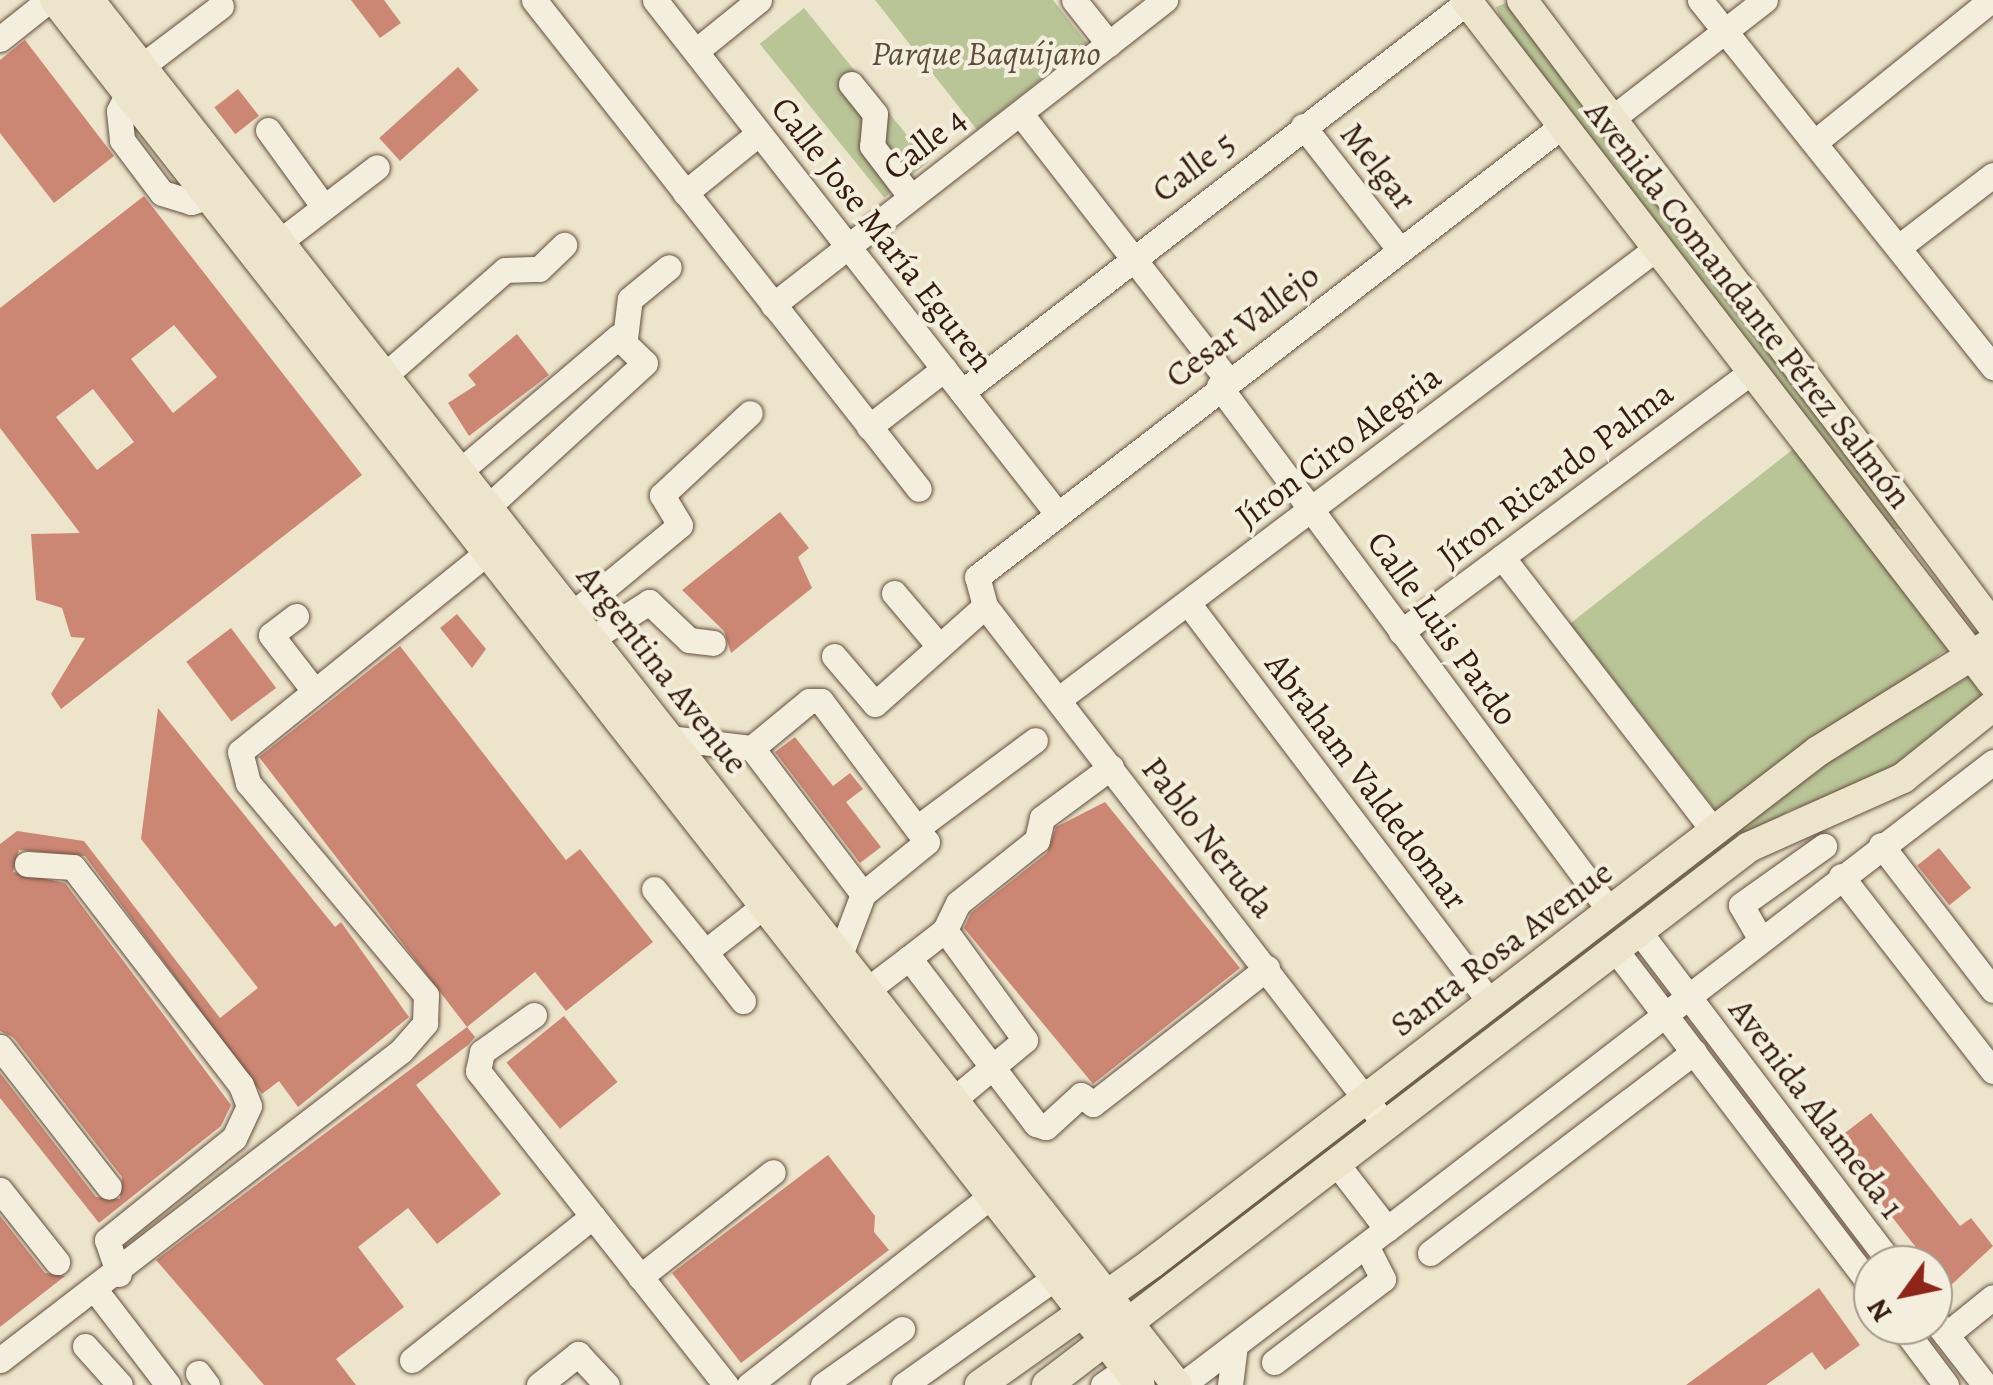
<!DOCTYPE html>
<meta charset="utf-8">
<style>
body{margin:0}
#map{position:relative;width:1993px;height:1385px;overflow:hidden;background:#ede5cb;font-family:Alegreya,serif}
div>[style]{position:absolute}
.green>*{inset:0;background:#b9c497;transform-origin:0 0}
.building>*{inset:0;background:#cc8774;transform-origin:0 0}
.roads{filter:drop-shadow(0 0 2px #634e3e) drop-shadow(0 0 2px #634e3e)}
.minor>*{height:25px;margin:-12.5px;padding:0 12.5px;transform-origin:12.5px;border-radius:12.5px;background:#f3eedd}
.major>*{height:30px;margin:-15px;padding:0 15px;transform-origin:15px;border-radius:15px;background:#ede5cb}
span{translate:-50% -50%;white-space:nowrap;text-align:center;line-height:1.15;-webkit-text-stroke:8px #f3eedd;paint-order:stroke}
.park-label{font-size:35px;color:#5d4e38;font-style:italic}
.street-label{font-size:35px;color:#351c0f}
.north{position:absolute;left:1853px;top:1245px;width:100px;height:100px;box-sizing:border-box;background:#f3eedd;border:2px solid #a79a8b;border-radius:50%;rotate:237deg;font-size:28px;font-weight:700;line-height:40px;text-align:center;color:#351c0f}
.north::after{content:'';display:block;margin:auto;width:35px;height:45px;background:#8f2418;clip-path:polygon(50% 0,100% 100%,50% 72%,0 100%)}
</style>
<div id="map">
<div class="green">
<div style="clip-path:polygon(875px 0,1053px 0,1087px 43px,977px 130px)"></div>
<div style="clip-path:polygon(1513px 0,1907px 530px,1882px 528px,1500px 18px,1496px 7px)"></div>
<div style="left:804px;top:8px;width:198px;height:57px;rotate:51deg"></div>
<div style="left:1796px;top:447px;width:252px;height:287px;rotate:52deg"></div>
<div style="clip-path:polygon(1970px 676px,1990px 711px,1892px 777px,1788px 811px,1136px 1304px,1124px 1288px,1851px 745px)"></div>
</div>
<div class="building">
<div style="clip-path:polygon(351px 0,384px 0,401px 23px,380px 38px)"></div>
<div style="clip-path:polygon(25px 40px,114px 156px,54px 203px,0 133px,0 60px)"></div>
<div style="left:458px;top:67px;width:31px;height:106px;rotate:48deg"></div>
<div style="left:238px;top:89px;width:34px;height:30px;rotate:52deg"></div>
<div style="clip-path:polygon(evenodd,144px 196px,362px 475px,61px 709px,51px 694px,85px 638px,71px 637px,62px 608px,36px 600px,31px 534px,80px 533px,0 428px,0 308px,144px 196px,174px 325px,217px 377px,173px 413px,131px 359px,174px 325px,144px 196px,93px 389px,134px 442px,97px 470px,56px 417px,93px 389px)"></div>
<div style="clip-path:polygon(517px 334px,549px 375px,469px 436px,448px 403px,476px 385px,468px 375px)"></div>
<div style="clip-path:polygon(780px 512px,809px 548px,798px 557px,812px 588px,731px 653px,724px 631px,682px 590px)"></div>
<div style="clip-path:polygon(457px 614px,486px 649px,472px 668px,440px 628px)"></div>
<div style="left:231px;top:628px;width:75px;height:56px;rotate:53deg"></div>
<div style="clip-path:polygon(400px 646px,566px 860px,580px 849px,653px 942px,566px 1011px,535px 972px,467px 1027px,259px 757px)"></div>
<div style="clip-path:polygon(158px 708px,335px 927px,341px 922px,409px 1017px,298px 1107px,279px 1081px,262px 1094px,85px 856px,19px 850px,13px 872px,65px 883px,231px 1105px,221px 1126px,99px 1223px,0 1098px,0 1073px,96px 1197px,120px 1199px,122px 1177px,13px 1037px,0 1031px,0 844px,17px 831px,84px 841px,220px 1018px,258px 988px,141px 839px)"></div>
<div style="clip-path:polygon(795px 737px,833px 786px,850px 773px,863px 789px,846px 802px,881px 847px,860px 863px,775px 752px)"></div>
<div style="clip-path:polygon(1105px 802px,1240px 968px,1093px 1084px,964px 928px,971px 913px,1047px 853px,1056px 827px)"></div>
<div style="left:1939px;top:848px;width:51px;height:28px;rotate:51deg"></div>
<div style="left:564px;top:1016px;width:85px;height:74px;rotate:51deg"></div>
<div style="clip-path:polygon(467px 1027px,475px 1037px,468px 1045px,416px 1085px,501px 1194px,437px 1244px,408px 1208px,358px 1247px,404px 1307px,336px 1359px,356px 1385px,264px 1385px,156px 1260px)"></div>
<div style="clip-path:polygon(1871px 1113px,1960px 1226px,1971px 1218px,1993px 1246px,1948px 1288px,1833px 1142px)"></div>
<div style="clip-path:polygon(828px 1155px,875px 1216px,874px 1232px,889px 1250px,741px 1363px,672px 1273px)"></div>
<div style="clip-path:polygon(0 1216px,45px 1273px,65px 1276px,0 1327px)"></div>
<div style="clip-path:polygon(1819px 1288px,1860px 1345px,1825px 1370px,1812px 1352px,1766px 1385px,1686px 1385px)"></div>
</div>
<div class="roads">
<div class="minor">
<div style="left:534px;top:0;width:622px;rotate:51.79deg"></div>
<div style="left:655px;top:0;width:650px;rotate:51.93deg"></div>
<div style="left:1074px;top:0;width:56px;rotate:51.5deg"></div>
<div style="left:1700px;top:0;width:470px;rotate:51.4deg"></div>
<div style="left:0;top:39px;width:63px;rotate:-38.5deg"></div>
<div style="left:696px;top:51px;width:81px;rotate:-39deg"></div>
<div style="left:142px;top:66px;width:99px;rotate:-37.2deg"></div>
<div style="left:851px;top:84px;width:38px;rotate:51deg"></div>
<div style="left:875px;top:114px;width:32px;rotate:95deg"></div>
<div style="left:872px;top:146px;width:64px;rotate:52.6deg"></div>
<div style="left:128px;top:93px;width:20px;rotate:117deg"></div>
<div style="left:119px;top:111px;width:29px;rotate:84deg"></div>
<div style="left:122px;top:140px;width:66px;rotate:53deg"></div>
<div style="left:162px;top:193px;width:30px;rotate:17deg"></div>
<div style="left:191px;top:202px;width:19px;rotate:-18deg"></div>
<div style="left:1020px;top:113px;width:338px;rotate:52.1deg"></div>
<div style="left:1614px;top:117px;width:191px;rotate:-37.8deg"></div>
<div style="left:1303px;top:126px;width:156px;rotate:52deg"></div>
<div style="left:268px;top:130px;width:95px;rotate:54deg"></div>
<div style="left:1815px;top:142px;width:226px;rotate:-38.9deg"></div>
<div style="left:685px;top:193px;width:95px;rotate:-39deg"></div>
<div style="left:279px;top:242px;width:123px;rotate:-37.4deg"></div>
<div style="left:1900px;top:246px;width:117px;rotate:-37.4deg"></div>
<div style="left:773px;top:305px;width:497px;rotate:-37.9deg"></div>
<div style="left:625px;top:338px;width:39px;rotate:-83deg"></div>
<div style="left:630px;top:299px;width:50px;rotate:-39.4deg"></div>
<div style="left:384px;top:376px;width:161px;rotate:-41.2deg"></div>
<div style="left:505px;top:270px;width:34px;rotate:-2deg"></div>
<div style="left:539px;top:269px;width:35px;rotate:-44deg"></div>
<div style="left:1219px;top:386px;width:655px;rotate:53.32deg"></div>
<div style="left:962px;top:392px;width:642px;rotate:-37.66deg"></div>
<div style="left:869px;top:427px;width:95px;rotate:-37.7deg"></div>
<div style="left:460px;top:471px;width:207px;rotate:-40.3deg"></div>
<div style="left:618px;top:337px;width:37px;rotate:44deg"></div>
<div style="left:645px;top:363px;width:213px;rotate:137.5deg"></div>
<div style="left:1502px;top:557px;width:346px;rotate:52.3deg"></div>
<div style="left:894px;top:593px;width:70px;rotate:49.7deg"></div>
<div style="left:1188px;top:603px;width:500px;rotate:52.88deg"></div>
<div style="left:296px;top:616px;width:31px;rotate:143deg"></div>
<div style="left:271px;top:635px;width:67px;rotate:52.3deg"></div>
<div style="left:558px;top:626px;width:158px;rotate:-39.6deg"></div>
<div style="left:680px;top:525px;width:35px;rotate:-121deg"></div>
<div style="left:662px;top:495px;width:120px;rotate:-43deg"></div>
<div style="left:1401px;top:632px;width:436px;rotate:-36.6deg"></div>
<div style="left:591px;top:639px;width:69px;rotate:-32.5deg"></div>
<div style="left:649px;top:602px;width:55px;rotate:43.5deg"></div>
<div style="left:689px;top:640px;width:24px;rotate:7deg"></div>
<div style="left:834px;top:656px;width:63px;rotate:49.5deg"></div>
<div style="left:875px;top:704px;width:147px;rotate:-41.7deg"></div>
<div style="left:1059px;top:699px;width:750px;rotate:-37.04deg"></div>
<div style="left:669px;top:738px;width:84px;rotate:6.9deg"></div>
<div style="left:752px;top:748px;width:183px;rotate:52.8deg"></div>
<div style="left:863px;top:894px;width:65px;rotate:110.7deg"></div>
<div style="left:752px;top:748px;width:74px;rotate:-39.5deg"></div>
<div style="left:809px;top:701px;width:12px"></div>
<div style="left:821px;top:701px;width:176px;rotate:53.1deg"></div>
<div style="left:927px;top:842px;width:82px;rotate:140.9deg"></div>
<div style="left:1111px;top:767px;width:86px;rotate:143.5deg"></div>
<div style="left:1042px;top:818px;width:23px;rotate:103deg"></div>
<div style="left:1037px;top:840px;width:101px;rotate:141.4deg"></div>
<div style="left:958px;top:903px;width:30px;rotate:116deg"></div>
<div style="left:945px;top:930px;width:46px;rotate:142.1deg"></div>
<div style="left:909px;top:958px;width:209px;rotate:52.6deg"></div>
<div style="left:1036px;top:1124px;width:10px;rotate:17deg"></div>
<div style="left:1046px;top:1127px;width:47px;rotate:-42.4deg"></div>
<div style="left:1081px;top:1095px;width:15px;rotate:37deg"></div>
<div style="left:1093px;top:1104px;width:221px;rotate:-38deg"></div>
<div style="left:917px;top:828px;width:147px;rotate:-36.7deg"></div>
<div style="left:1881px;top:845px;width:183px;rotate:52.3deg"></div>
<div style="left:27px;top:864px;width:46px;rotate:3.7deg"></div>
<div style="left:73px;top:867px;width:275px;rotate:52.4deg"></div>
<div style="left:241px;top:1085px;width:22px;rotate:69deg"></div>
<div style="left:249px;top:1106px;width:35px;rotate:115deg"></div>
<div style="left:234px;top:1138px;width:163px;rotate:141.2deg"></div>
<div style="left:107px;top:1240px;width:36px;rotate:71deg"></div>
<div style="left:1841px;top:876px;width:247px;rotate:52.1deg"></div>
<div style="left:654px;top:889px;width:81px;rotate:51deg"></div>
<div style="left:945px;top:930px;width:136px;rotate:54deg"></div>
<div style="left:1025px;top:1040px;width:94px;rotate:140.2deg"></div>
<div style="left:1638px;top:930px;width:420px;rotate:52.8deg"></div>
<div style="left:1760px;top:938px;width:38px;rotate:-120deg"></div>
<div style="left:1741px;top:905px;width:102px;rotate:-35.4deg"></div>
<div style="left:1614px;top:948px;width:427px;rotate:52.7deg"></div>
<div style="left:867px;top:990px;width:53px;rotate:-37.3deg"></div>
<div style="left:743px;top:1001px;width:62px;rotate:-127.8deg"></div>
<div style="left:705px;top:952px;width:76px;rotate:-38.1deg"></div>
<div style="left:534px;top:1015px;width:64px;rotate:144.6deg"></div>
<div style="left:482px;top:1052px;width:19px;rotate:102deg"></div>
<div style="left:478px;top:1071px;width:400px;rotate:51.7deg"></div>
<div style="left:0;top:1047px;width:177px;rotate:52.1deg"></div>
<div style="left:1377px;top:1114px;width:642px;rotate:-127.66deg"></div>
<div style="left:985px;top:606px;width:30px;rotate:-105deg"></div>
<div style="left:977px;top:577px;width:740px;rotate:-37.64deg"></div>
<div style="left:0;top:1190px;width:92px;rotate:51.6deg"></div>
<div style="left:1387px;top:1229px;width:765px;rotate:-37.62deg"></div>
<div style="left:1430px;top:1253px;width:332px;rotate:-37.3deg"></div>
<div style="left:640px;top:1277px;width:169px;rotate:-38.3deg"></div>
<div style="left:96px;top:1291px;width:118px;rotate:52.5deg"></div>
<div style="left:1933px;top:1318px;width:85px;rotate:52.2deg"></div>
<div style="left:1901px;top:1325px;width:75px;rotate:53.1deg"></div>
<div style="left:1946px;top:1335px;width:60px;rotate:-39deg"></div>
<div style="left:85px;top:1346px;width:52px;rotate:48.1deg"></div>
<div style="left:0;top:1360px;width:506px;rotate:-37.62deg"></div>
<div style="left:401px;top:1051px;width:37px;rotate:-49deg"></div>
<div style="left:425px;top:1023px;width:28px;rotate:-88deg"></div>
<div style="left:426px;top:995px;width:277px;rotate:-130deg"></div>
<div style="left:248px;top:783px;width:32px;rotate:-104deg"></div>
<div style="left:240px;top:752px;width:319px;rotate:-38.9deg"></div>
<div style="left:412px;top:1360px;width:231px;rotate:-38.5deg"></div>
<div style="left:1274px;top:1362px;width:137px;rotate:-37.3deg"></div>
<div style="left:1383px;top:1279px;width:37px;rotate:-117deg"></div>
<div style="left:198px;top:1373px;width:15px;rotate:53deg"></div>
<div style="left:539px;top:1385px;width:50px;rotate:-38.5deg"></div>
<div style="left:578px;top:1354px;width:42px;rotate:46.9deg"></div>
<div style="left:749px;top:1385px;width:326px;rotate:-38deg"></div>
<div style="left:823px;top:1385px;width:97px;rotate:-35.3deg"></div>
<div style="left:904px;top:1385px;width:186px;rotate:-35.4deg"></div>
<div style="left:1103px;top:1385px;width:29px;rotate:-35deg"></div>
<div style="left:1182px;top:1385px;width:258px;rotate:-37.3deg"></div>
<div style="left:1387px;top:1229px;width:82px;rotate:-127.6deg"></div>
<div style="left:1230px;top:1385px;width:40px;rotate:-82.9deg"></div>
</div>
<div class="major">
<div style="left:55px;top:0;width:1759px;rotate:51.93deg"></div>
<div style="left:89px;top:0;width:1761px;rotate:51.85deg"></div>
<div style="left:1466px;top:0;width:863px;rotate:52.35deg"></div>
<div style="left:1522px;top:0;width:783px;rotate:53.04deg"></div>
<div style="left:980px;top:1385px;width:211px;rotate:-35.3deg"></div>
<div style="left:1152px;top:1263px;width:840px;rotate:-37.55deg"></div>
<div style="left:1818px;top:751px;width:206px;rotate:-31.9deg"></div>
<div style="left:1047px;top:1385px;width:884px;rotate:-37.47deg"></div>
<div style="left:1749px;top:847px;width:169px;rotate:-24.1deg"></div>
<div style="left:1903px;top:778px;width:115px;rotate:-38.7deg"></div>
</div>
</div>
<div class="park-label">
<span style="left:986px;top:53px">Parque Baquíjano</span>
</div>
<div class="street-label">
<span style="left:924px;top:143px;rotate:-38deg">Calle 4</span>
<span style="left:1193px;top:166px;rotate:-37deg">Calle 5</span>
<span style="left:1379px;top:166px;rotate:52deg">Melgar</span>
<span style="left:883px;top:234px;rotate:52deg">Calle Jose María Eguren</span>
<span style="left:1749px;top:304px;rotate:52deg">Avenida Comandante Pérez Salmón</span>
<span style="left:1242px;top:325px;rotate:-37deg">Cesar Vallejo</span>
<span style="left:1338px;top:446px;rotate:-37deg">Jíron Ciro Alegria</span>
<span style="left:1555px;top:474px;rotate:-37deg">Jíron Ricardo Palma</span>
<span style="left:1443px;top:628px;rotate:54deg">Calle Luis Pardo</span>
<span style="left:663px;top:669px;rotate:52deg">Argentina Avenue</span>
<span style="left:1367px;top:781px;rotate:53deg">Abraham Valdedomar</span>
<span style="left:1209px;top:837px;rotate:52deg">Pablo Neruda</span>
<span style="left:1501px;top:948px;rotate:-37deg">Santa Rosa Avenue</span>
<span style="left:1817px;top:1108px;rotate:53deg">Avenida Alameda 1</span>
</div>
<div class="north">N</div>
</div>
